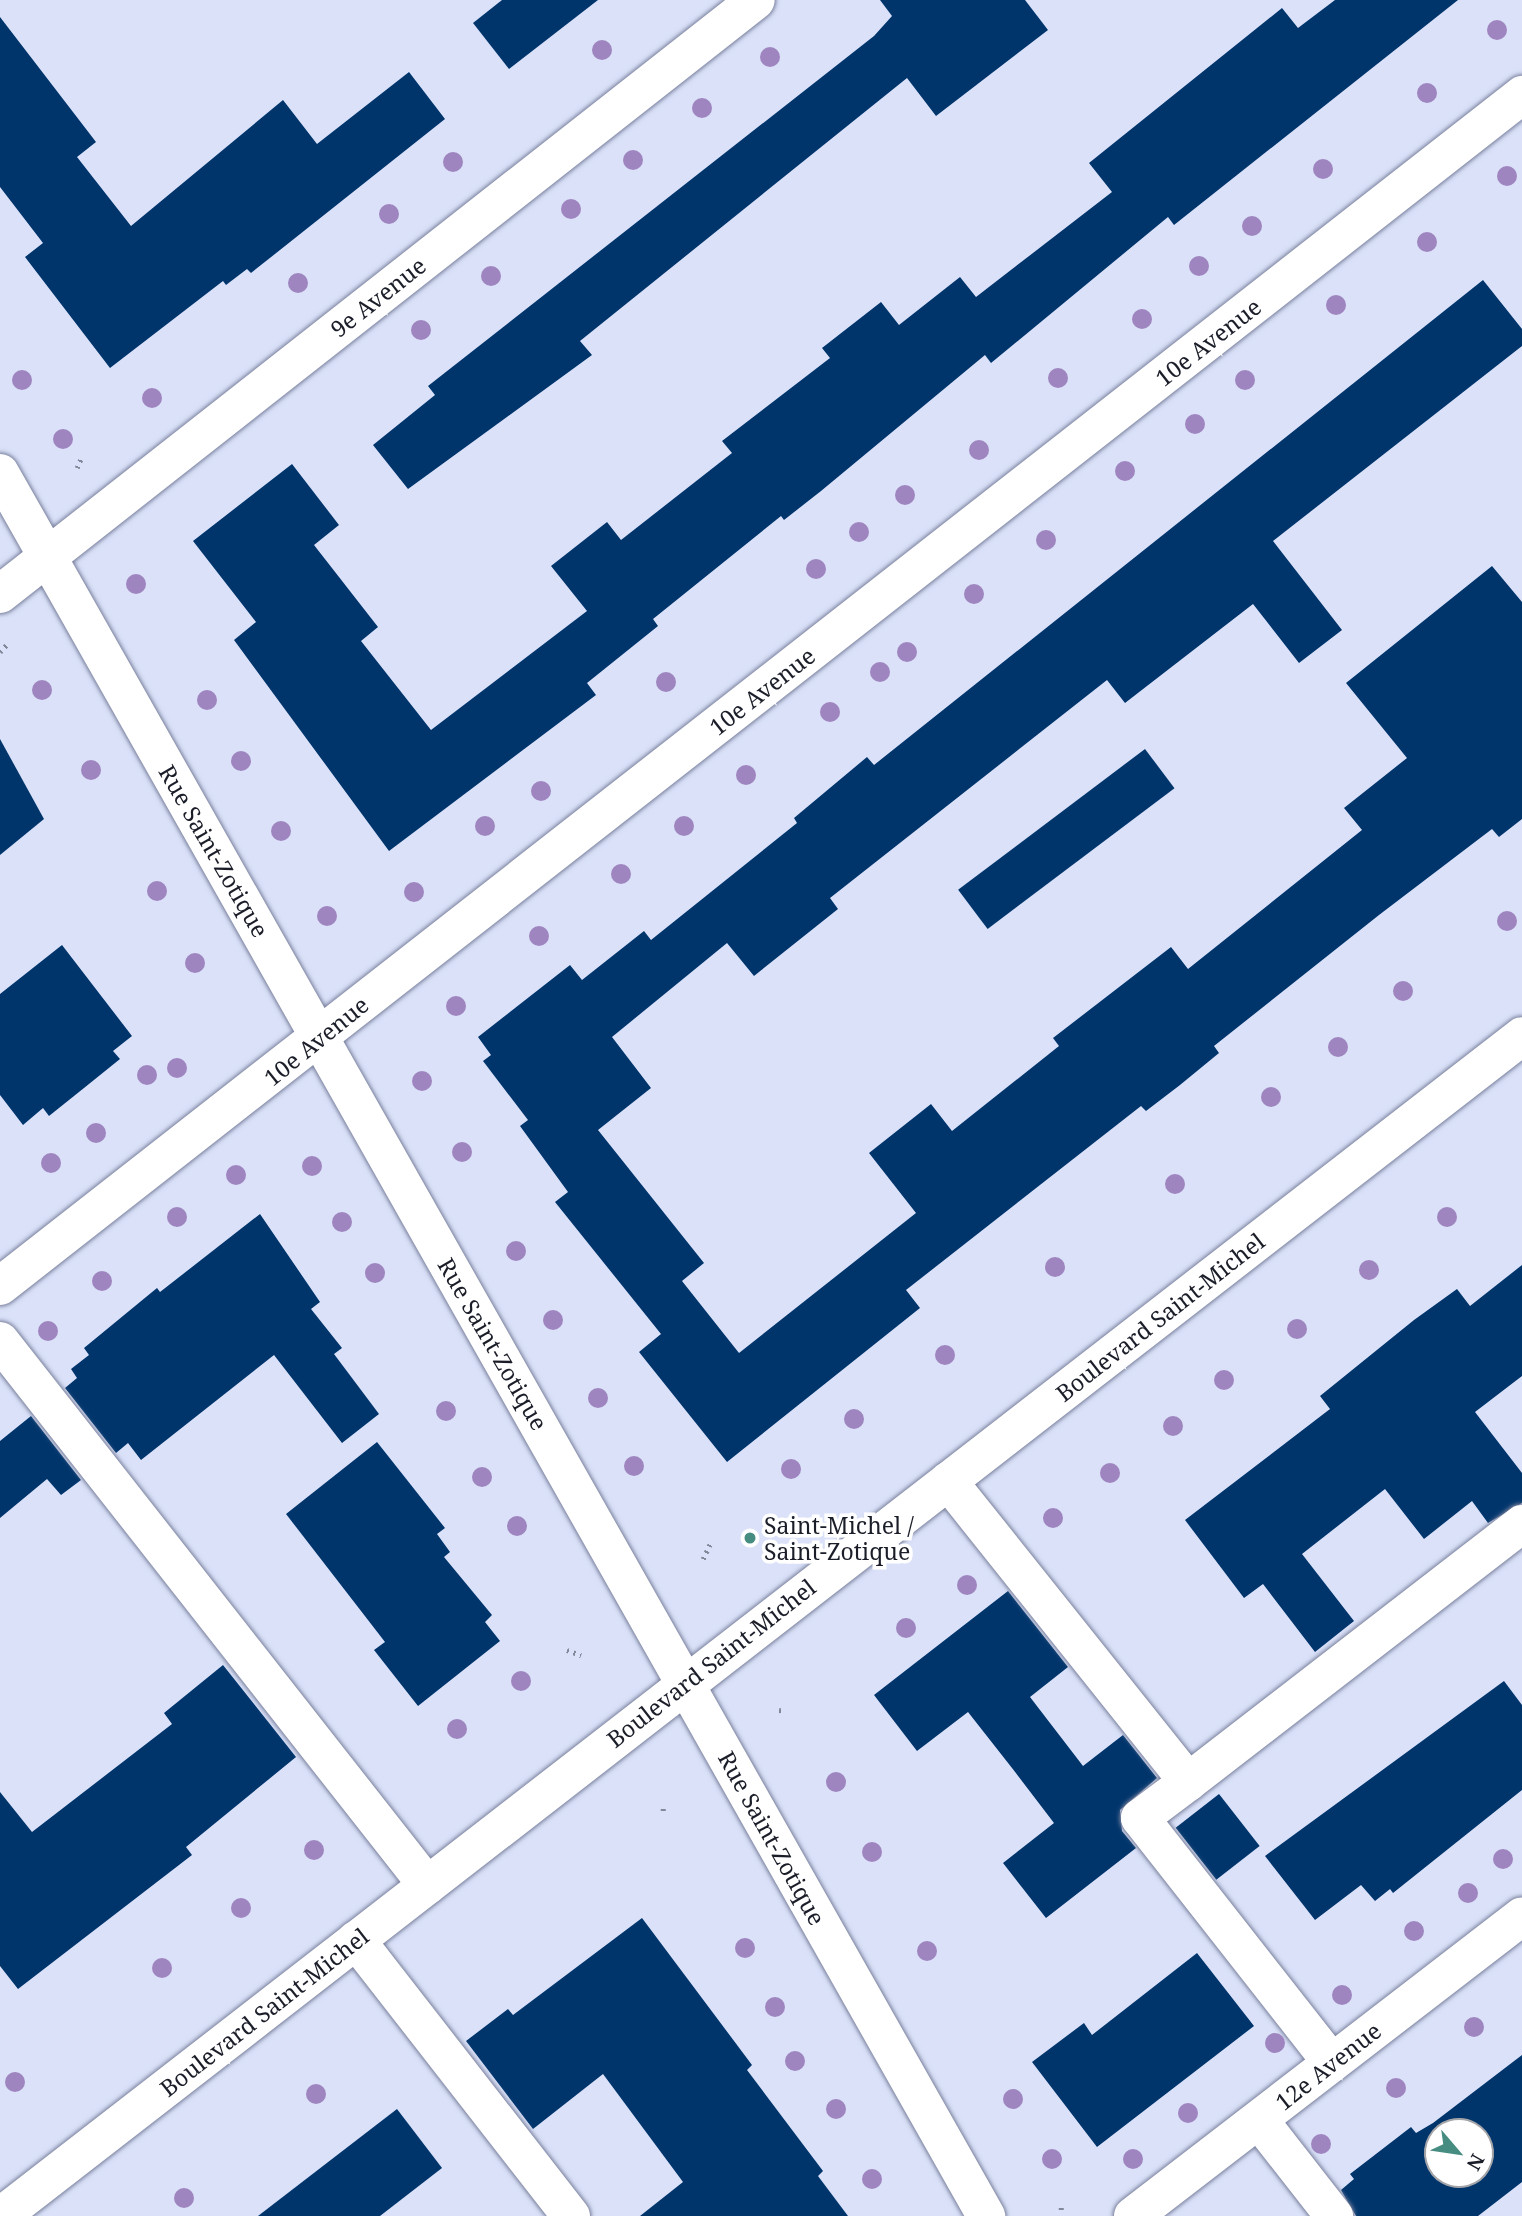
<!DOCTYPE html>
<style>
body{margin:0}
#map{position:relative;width:1522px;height:2216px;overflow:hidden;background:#dae1f9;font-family:"Noto Serif",serif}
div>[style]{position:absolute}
.building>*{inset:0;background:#00356c;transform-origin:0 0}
.path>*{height:4.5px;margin-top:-2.25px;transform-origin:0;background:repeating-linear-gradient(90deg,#828799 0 2px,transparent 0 7px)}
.roads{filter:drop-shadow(0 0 2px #79809c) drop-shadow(0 0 2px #79809c)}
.minor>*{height:38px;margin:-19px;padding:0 19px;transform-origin:19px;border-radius:19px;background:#fff}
.major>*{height:38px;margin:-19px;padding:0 19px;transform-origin:19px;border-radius:19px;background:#fff}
.trees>*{width:20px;height:20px;margin:-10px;border-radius:50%;background:#9f85bf}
.dots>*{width:19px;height:19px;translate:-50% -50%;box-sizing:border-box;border:4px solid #fff;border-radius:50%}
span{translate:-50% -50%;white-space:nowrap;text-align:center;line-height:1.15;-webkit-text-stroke:7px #fff;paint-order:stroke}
.street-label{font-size:23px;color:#1b1e29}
.poi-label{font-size:23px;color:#1b1e29}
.left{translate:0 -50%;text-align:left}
.north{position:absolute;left:1424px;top:2118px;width:70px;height:70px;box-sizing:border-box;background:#fff;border:2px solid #a4a5a9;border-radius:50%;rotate:119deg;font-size:19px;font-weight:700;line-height:28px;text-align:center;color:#1b1e29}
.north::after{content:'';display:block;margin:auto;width:24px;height:32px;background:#478c81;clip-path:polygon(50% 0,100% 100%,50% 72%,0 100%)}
</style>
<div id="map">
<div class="building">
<div style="clip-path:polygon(502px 0,598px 0,509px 69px,473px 23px)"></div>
<div style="clip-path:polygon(880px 0,1025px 0,1048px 30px,936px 116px,907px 78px,580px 341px,592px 355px,408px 489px,373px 445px,435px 395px,428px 386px,874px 36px,892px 16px)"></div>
<div style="clip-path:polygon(1335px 0,1458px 0,1174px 225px,1168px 217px,991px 363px,985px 355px,821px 491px,784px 520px,781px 516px,653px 619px,658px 626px,587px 683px,596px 695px,389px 851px,234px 640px,256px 622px,193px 541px,292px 464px,339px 525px,314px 545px,378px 627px,361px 641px,431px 730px,587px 611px,551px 566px,607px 522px,621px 540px,732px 453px,722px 441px,830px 358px,822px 348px,881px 302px,899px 325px,960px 277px,976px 297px,1112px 192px,1089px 163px,1282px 8px,1298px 28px)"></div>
<div style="clip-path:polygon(0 17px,96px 142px,77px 157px,131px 226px,283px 100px,317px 144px,409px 72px,445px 119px,251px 273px,247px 269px,226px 285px,223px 281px,110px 368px,25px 257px,43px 243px,0 187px)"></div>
<div style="clip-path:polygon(1483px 280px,1522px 329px,1522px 346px,1273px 541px,1342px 630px,1299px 663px,1253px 604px,1125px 703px,1107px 680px,830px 898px,838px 909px,754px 976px,727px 943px,612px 1037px,651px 1088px,598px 1130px,704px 1263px,682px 1281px,739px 1353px,916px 1213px,869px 1153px,931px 1104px,952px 1131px,1059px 1046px,1053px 1038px,1171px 947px,1188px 969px,1362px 830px,1344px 808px,1407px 758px,1346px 683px,1492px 566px,1522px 602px,1522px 819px,1499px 837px,1492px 829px,1379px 915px,1214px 1046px,1219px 1053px,1180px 1085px,1146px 1111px,1141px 1106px,906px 1290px,920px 1308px,727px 1462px,639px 1352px,661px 1334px,555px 1202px,568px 1192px,520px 1126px,528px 1120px,483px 1061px,491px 1055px,478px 1037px,570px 965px,582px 980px,644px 931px,651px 940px,797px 823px,794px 818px,867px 757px,874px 765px)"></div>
<div style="clip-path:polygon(0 739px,44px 819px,0 855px)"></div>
<div style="left:1145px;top:749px;width:49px;height:234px;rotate:53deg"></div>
<div style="clip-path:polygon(62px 945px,132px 1036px,113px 1051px,120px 1059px,84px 1088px,49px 1116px,43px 1108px,23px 1125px,0 1095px,0 994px)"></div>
<div style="clip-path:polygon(260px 1214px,320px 1302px,311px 1309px,342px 1348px,334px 1354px,379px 1414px,342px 1443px,274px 1355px,141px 1460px,128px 1443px,116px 1453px,65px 1388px,77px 1378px,71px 1369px,89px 1355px,84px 1348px,157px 1288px,160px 1292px)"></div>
<div style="clip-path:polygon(1522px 1265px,1522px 1376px,1475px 1412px,1522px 1473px,1522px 1503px,1488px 1523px,1472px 1501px,1424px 1539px,1385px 1489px,1302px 1554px,1354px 1621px,1315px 1652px,1263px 1584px,1244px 1598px,1185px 1520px,1330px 1409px,1320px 1396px,1414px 1320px,1457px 1289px,1470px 1306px)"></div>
<div style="clip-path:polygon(31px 1416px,81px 1480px,61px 1495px,47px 1479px,0 1518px,0 1441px)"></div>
<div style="clip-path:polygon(377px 1442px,445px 1528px,437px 1534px,450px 1552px,444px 1557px,492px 1615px,485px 1622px,500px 1641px,418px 1706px,374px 1650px,385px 1642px,286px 1514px)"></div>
<div style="clip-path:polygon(1008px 1591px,1068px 1667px,1030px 1697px,1083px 1766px,1123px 1735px,1157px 1778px,1120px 1810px,1122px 1831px,1136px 1848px,1046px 1918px,1003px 1863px,1054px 1823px,1012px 1768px,968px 1712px,917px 1751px,874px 1695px)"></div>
<div style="clip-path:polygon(223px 1665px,296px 1757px,186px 1847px,192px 1855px,18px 1989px,0 1966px,0 1792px,32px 1832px,172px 1724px,164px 1713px)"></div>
<div style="clip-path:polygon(1504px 1681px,1522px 1705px,1522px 1790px,1393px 1893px,1390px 1889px,1375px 1901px,1361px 1885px,1315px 1920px,1265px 1856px)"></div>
<div style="left:1219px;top:1794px;width:66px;height:55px;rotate:52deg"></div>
<div style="clip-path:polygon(642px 1918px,752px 2065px,747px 2070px,823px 2171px,818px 2176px,848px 2216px,640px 2216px,683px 2182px,603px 2074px,533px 2129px,466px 2041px,508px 2009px,513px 2015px)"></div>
<div style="clip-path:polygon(1197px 1953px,1254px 2026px,1097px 2147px,1032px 2062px,1084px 2023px,1092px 2035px)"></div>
<div style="clip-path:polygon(evenodd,1522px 2055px,1522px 2182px,1478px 2216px,1356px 2216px,1341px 2190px,1354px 2179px,1350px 2174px,1411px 2127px,1416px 2133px,1433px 2123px,1522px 2055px,1438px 2132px,1480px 2132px,1480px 2174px,1438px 2174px,1438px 2132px)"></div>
<div style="clip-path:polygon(397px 2109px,442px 2168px,380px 2216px,258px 2216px)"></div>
</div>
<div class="path">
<div style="left:77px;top:468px;width:13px;rotate:-67deg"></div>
<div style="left:0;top:652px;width:13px;rotate:-48deg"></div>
<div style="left:703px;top:1559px;width:19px;rotate:-65deg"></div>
<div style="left:567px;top:1650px;width:15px;rotate:20deg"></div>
<div style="left:779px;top:1710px;width:5px;rotate:11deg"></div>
<div style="left:663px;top:1811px;width:6px;rotate:-90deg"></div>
<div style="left:1061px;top:2210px;width:5px;rotate:-90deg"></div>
</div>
<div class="roads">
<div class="minor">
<div style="left:0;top:473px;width:2003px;rotate:60.5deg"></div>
<div style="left:0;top:594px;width:961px;rotate:-38.16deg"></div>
<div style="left:0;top:1286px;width:1933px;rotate:-38.04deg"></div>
<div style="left:0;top:1341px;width:692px;rotate:51.87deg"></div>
<div style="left:948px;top:1481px;width:385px;rotate:51.4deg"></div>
<div style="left:1188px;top:1782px;width:60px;rotate:143.1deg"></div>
<div style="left:1140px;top:1818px;width:311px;rotate:51.9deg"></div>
<div style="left:1188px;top:1782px;width:422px;rotate:-37.7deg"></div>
<div style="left:356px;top:1940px;width:350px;rotate:52.1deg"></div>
<div style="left:1259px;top:2120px;width:122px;rotate:52deg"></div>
<div style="left:1133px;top:2216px;width:491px;rotate:-37.6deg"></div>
</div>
<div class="major">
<div style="left:1px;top:2216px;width:1925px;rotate:-37.8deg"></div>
</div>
</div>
<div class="trees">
<div style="left:1497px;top:30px"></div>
<div style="left:602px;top:50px"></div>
<div style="left:770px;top:57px"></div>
<div style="left:1427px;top:93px"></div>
<div style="left:702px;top:108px"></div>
<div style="left:633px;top:160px"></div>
<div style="left:453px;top:162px"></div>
<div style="left:1323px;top:169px"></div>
<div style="left:1507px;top:176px"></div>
<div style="left:571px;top:209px"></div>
<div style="left:389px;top:214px"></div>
<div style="left:1252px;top:226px"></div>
<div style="left:1427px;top:242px"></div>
<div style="left:1199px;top:266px"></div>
<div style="left:491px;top:276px"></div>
<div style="left:298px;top:283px"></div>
<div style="left:1336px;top:305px"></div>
<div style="left:1142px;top:319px"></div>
<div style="left:421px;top:330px"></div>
<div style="left:1058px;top:378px"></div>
<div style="left:22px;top:380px"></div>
<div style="left:1245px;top:380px"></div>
<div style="left:152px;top:398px"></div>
<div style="left:1195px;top:424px"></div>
<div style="left:63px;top:439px"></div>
<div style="left:979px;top:450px"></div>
<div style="left:1125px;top:471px"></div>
<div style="left:905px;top:495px"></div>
<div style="left:859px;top:532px"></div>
<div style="left:1046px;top:540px"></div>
<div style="left:816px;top:569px"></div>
<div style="left:136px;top:584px"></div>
<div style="left:974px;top:594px"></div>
<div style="left:907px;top:652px"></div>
<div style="left:880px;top:672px"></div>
<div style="left:666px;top:682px"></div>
<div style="left:42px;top:690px"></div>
<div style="left:207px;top:700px"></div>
<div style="left:830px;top:712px"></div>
<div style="left:241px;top:761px"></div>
<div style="left:91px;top:770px"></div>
<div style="left:746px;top:775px"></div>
<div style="left:541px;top:791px"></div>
<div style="left:485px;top:826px"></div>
<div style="left:684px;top:826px"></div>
<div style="left:281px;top:831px"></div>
<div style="left:621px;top:874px"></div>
<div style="left:157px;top:891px"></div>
<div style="left:414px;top:892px"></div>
<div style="left:327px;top:916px"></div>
<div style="left:1507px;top:921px"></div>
<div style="left:539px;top:936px"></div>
<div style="left:195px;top:963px"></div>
<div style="left:1403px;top:991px"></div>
<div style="left:456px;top:1006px"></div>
<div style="left:1338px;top:1047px"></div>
<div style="left:177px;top:1068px"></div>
<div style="left:147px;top:1075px"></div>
<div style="left:422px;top:1081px"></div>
<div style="left:1271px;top:1097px"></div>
<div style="left:96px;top:1133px"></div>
<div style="left:462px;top:1152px"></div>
<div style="left:51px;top:1163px"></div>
<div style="left:312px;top:1166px"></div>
<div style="left:236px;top:1175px"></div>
<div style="left:1175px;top:1184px"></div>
<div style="left:177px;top:1217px"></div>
<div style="left:1447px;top:1217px"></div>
<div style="left:342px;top:1222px"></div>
<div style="left:516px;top:1251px"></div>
<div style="left:1055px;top:1267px"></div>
<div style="left:1369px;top:1270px"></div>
<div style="left:375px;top:1273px"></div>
<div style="left:102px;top:1281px"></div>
<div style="left:553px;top:1320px"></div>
<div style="left:1297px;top:1329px"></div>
<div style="left:48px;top:1331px"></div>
<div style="left:945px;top:1355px"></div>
<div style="left:1224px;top:1380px"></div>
<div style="left:598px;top:1398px"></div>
<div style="left:446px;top:1411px"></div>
<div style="left:854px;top:1419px"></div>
<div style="left:1173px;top:1426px"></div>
<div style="left:634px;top:1466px"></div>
<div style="left:791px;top:1469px"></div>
<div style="left:1110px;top:1473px"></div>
<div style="left:482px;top:1477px"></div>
<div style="left:1053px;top:1518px"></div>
<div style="left:517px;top:1526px"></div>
<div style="left:967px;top:1585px"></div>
<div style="left:906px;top:1628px"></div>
<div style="left:521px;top:1681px"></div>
<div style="left:457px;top:1729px"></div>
<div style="left:836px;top:1782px"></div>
<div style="left:314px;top:1850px"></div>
<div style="left:872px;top:1852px"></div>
<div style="left:1503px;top:1859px"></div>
<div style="left:1468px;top:1893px"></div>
<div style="left:241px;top:1908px"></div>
<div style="left:1414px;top:1931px"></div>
<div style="left:745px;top:1948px"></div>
<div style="left:927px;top:1951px"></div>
<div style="left:162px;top:1968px"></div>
<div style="left:1342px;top:1995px"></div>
<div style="left:775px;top:2007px"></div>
<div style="left:1474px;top:2027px"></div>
<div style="left:1275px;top:2043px"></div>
<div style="left:795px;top:2061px"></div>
<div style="left:15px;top:2082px"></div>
<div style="left:1396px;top:2088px"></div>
<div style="left:316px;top:2094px"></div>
<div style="left:1013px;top:2099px"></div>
<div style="left:836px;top:2109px"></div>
<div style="left:1188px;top:2113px"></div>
<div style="left:1321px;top:2144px"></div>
<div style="left:1052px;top:2159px"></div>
<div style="left:1133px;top:2159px"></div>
<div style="left:872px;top:2179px"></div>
<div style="left:184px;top:2198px"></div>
</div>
<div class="dots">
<div style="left:750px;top:1538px;background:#478c81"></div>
</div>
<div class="street-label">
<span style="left:378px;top:297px;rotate:-38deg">9e Avenue</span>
<span style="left:1208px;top:342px;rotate:-38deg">10e Avenue</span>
<span style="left:762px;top:691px;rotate:-38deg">10e Avenue</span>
<span style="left:214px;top:851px;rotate:60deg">Rue Saint-Zotique</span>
<span style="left:316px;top:1041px;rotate:-39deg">10e Avenue</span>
<span style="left:1160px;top:1317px;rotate:-38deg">Boulevard Saint-Michel</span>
<span style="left:493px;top:1344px;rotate:60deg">Rue Saint-Zotique</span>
<span style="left:711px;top:1663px;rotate:-38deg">Boulevard Saint-Michel</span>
<span style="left:772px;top:1838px;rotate:61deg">Rue Saint-Zotique</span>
<span style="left:264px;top:2012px;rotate:-38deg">Boulevard Saint-Michel</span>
<span style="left:1328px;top:2066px;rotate:-38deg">12e Avenue</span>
</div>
<div class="poi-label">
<span class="left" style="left:764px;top:1538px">Saint-Michel /<br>Saint-Zotique</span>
</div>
<div class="north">N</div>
</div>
